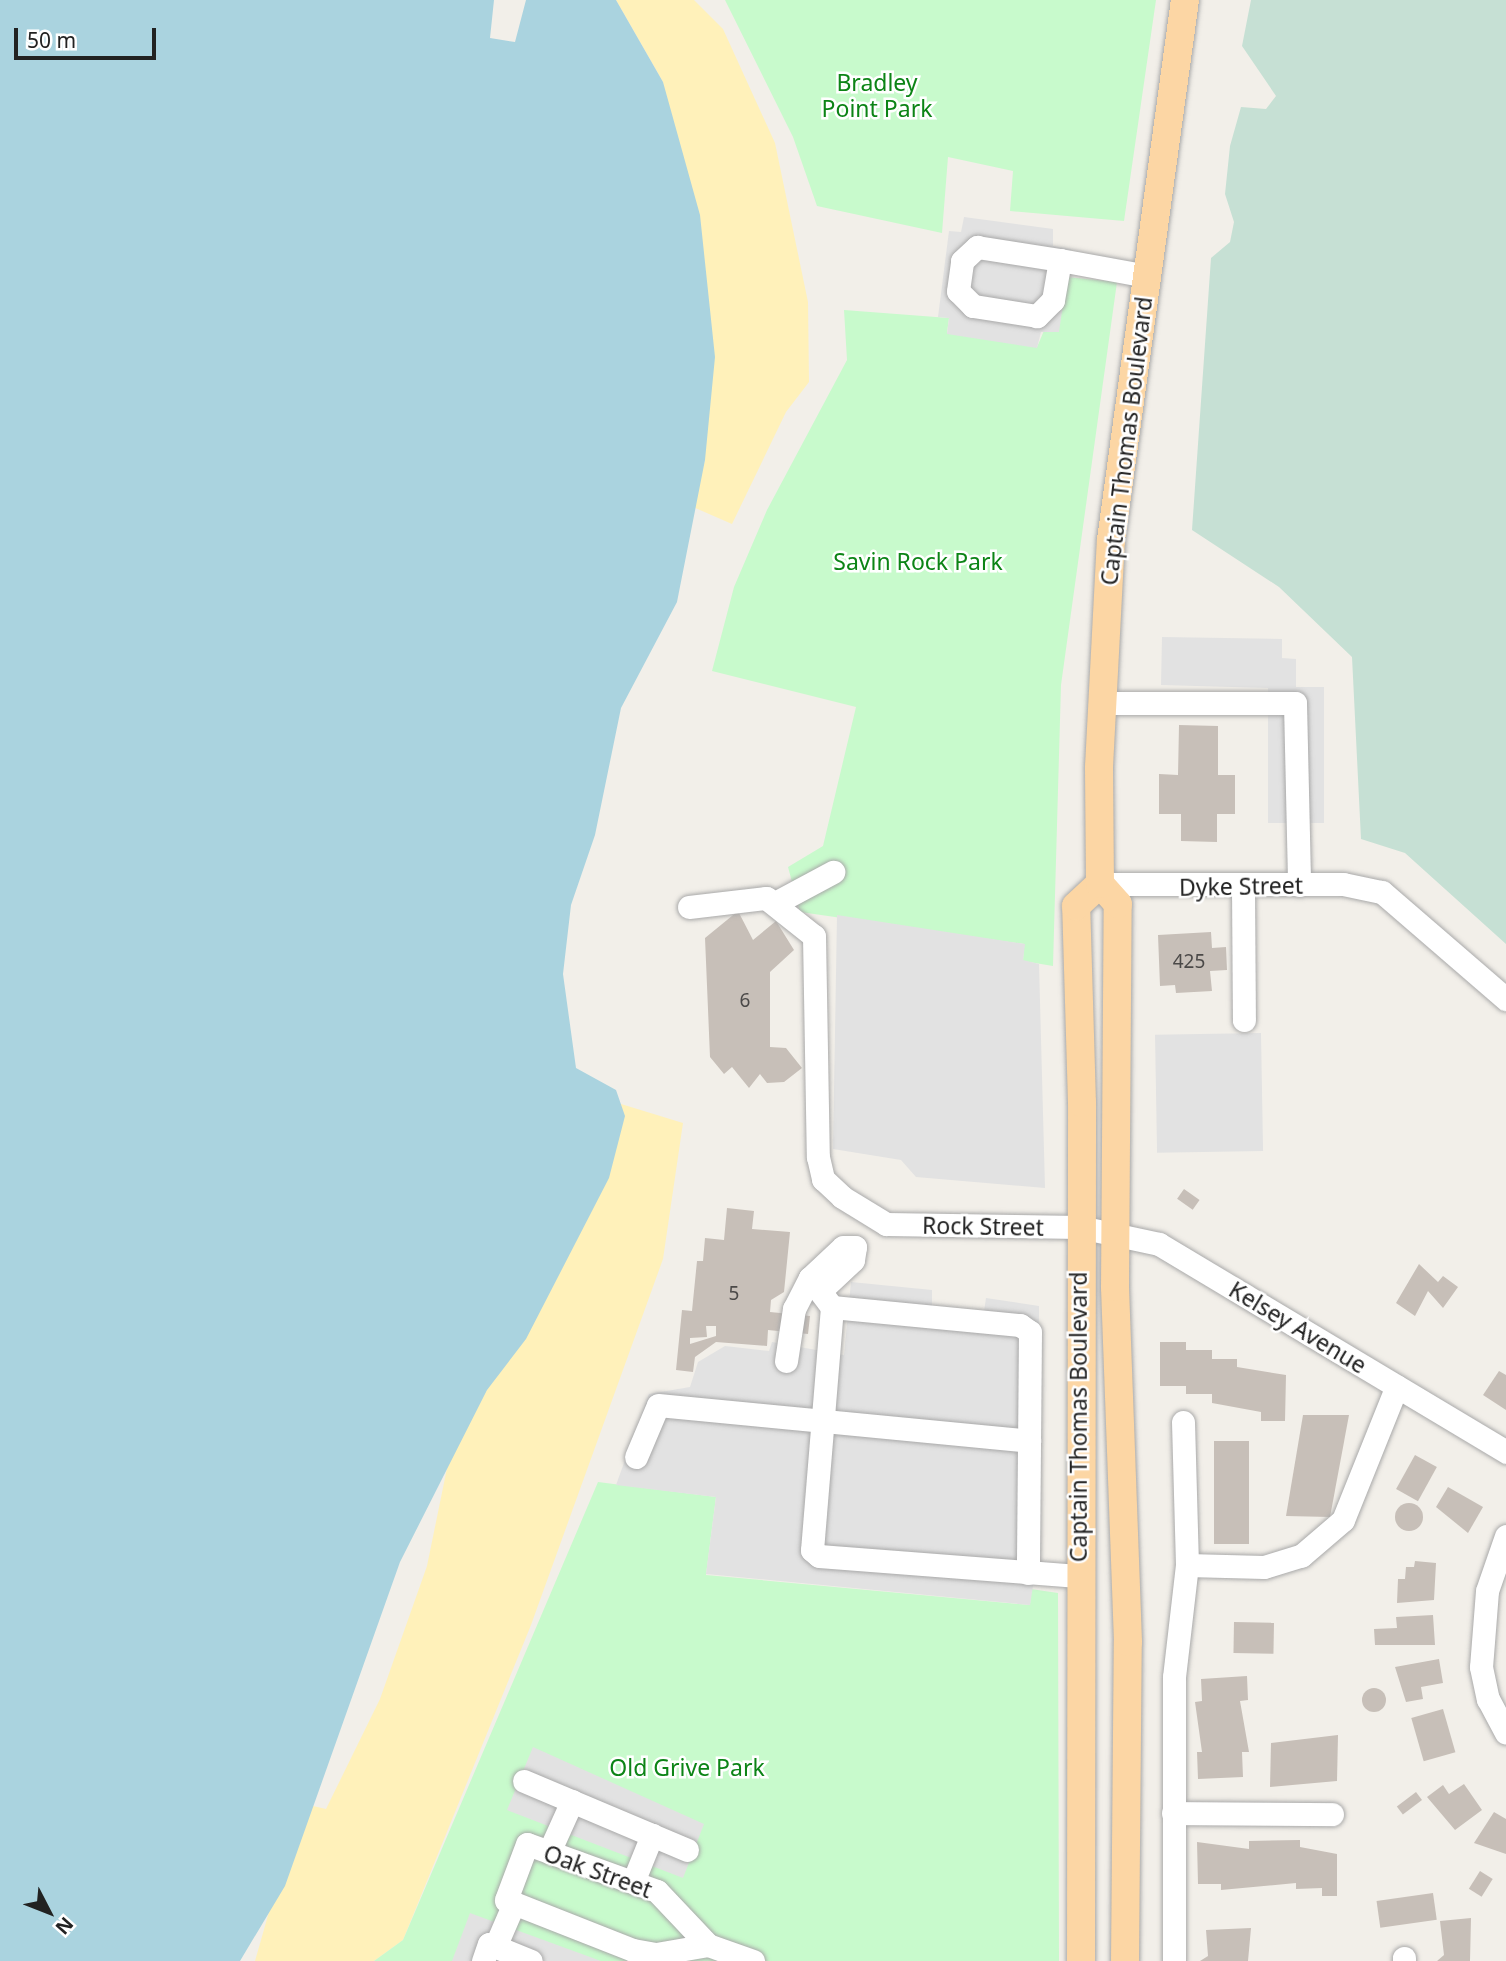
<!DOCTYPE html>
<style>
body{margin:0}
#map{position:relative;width:1506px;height:1961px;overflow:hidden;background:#f2efe9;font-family:"Noto Sans",sans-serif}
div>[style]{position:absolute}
.wetland>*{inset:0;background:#c6e0d4}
.sand>*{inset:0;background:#fff1ba}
.park>*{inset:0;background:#c8facc}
.parking>*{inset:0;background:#e2e2e2;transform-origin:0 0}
.water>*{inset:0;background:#aad3df}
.building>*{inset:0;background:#c7bfb8;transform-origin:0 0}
.round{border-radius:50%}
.roads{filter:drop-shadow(0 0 2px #a9a9a9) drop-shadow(0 0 2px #a9a9a9)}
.minor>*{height:23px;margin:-11.5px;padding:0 11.5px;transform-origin:11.5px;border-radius:11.5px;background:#fff}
.major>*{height:28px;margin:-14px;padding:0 14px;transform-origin:14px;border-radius:14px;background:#fcd6a4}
span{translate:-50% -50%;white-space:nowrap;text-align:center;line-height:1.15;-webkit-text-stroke:5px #fff;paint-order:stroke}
.number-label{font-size:19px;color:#4b4948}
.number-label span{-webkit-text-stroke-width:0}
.park-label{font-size:23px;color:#0c8416}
.street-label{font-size:23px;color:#222}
.north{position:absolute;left:14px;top:1877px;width:70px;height:70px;-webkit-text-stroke:5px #fff;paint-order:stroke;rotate:132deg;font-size:19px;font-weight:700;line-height:28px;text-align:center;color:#222}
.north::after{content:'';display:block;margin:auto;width:24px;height:32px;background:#222;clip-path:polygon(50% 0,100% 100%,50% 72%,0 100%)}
.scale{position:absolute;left:14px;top:28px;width:142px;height:32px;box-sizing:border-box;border:4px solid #222;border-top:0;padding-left:9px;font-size:21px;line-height:24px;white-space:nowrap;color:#222;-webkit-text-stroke:5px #fff;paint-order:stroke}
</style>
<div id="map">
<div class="wetland">
<div style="clip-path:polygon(1251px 0,1506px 0,1506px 944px,1405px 853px,1361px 839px,1352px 657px,1279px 587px,1192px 530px,1211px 258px,1230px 242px,1234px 222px,1225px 194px,1230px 146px,1241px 107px,1266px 109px,1276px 96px,1242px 46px)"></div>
</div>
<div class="sand">
<div style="clip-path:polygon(616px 0,694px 0,723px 29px,775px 143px,808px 302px,809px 382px,786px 412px,732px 524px,693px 507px,705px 460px,663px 82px)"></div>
<div style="clip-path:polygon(608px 1100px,683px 1123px,663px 1259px,531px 1625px,403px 1940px,374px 1961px,255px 1961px,300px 1803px,326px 1809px,380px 1699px,427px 1566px,455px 1429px)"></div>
</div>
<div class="park">
<div style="clip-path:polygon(725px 0,1156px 0,1124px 221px,1010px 211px,1013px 171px,948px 157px,942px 233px,817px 206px,793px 137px)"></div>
<div style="clip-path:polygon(1067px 277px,1117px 282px,1061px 685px,1053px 966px,1023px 961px,1024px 944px,800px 912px,788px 867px,823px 846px,856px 707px,712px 671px,734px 587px,767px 510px,847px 360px,844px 310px,949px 318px,947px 333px,1037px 347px)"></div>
<div style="clip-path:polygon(598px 1482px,716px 1497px,706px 1575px,1030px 1605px,1031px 1589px,1058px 1593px,1059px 1961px,374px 1961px,403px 1940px)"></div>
</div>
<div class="parking">
<div style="clip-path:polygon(964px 217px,1053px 229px,1053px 246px,1071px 249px,1059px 332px,1041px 332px,1037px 348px,947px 334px,949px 318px,938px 317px,949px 231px,961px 232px)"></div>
<div style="clip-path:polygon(1162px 637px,1282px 639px,1282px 658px,1296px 659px,1296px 687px,1324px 687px,1324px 823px,1268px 823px,1268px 688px,1161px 685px)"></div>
<div style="clip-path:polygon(837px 915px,1025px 944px,1023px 960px,1039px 964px,1045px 1188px,916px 1177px,901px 1160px,833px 1149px)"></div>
<div style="left:1261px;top:1033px;width:118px;height:106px;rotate:89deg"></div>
<div style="clip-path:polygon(851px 1282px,932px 1290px,932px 1306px,984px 1312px,986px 1298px,1039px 1306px,1039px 1548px,1030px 1605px,706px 1574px,716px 1497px,616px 1485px,649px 1394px,690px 1387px,698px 1362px,725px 1346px,769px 1351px,772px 1342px,844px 1355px)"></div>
<div style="clip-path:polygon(533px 1747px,704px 1824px,683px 1878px,507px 1810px)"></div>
<div style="clip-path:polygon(470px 1913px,601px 1961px,452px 1961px)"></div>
</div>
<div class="water">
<div style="clip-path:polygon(0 0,494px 0,490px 38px,515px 42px,526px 0,616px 0,663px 82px,700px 215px,715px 357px,705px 460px,677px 602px,621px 708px,595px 835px,571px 905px,563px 974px,576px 1068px,616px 1090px,625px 1116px,609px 1178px,526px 1339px,487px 1390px,400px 1562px,285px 1886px,240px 1961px,0 1961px)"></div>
</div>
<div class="building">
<div style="clip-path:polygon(1179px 725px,1218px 726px,1218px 775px,1235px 775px,1235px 814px,1217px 814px,1217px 842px,1181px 841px,1181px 814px,1159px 814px,1159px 774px,1178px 775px)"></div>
<div style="clip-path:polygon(738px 911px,753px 940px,776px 921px,794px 950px,770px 972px,770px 1047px,786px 1048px,802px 1068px,784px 1082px,767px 1083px,760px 1074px,749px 1088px,732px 1067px,724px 1074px,710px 1057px,705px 938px)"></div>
<div style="clip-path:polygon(1211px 932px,1212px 948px,1226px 947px,1227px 970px,1210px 971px,1212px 991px,1176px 993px,1175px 985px,1160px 986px,1158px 935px)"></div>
<div style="left:1184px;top:1189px;width:19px;height:12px;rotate:35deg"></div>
<div style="clip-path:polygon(evenodd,727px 1208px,754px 1211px,752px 1229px,790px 1232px,784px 1292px,771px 1300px,770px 1312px,810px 1316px,808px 1334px,768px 1330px,767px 1346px,716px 1342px,695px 1357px,693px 1372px,676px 1370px,682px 1310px,692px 1311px,697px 1261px,703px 1261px,705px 1238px,724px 1240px,727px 1208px,706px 1326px,716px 1326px,716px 1336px,690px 1344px,690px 1338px,707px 1337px,706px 1326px)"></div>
<div style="clip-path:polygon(1419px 1264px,1438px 1282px,1443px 1276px,1458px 1287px,1443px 1308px,1428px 1291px,1415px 1316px,1396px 1303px)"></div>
<div style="clip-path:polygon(1160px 1342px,1186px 1342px,1186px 1350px,1212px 1350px,1212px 1359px,1237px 1359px,1237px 1367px,1286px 1375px,1285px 1421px,1261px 1421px,1261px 1412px,1212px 1403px,1212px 1394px,1186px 1394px,1186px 1386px,1160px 1386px)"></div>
<div style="clip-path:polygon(1499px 1371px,1506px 1375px,1506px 1410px,1483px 1395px)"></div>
<div style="clip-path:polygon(1303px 1415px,1349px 1415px,1330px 1517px,1286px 1516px)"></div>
<div style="left:1214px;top:1441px;width:35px;height:103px"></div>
<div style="left:1415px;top:1455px;width:25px;height:39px;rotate:29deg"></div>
<div style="clip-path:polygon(1448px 1487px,1483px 1507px,1468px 1533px,1436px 1507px)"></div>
<div class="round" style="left:1395px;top:1503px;width:28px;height:28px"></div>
<div style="clip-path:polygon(1415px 1561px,1436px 1563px,1434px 1600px,1397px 1603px,1398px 1579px,1405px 1579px,1406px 1567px,1414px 1567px)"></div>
<div style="clip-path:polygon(1433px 1615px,1435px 1645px,1375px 1645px,1374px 1629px,1397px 1628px,1396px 1617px)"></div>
<div style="left:1234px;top:1622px;width:40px;height:31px;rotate:1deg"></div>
<div style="clip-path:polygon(1439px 1659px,1443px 1683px,1421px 1687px,1423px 1699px,1406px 1702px,1395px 1667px)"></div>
<div style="clip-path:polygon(1247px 1676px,1248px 1700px,1240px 1701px,1249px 1752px,1242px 1752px,1243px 1777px,1198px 1779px,1197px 1752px,1202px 1752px,1195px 1702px,1202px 1701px,1201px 1679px)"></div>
<div class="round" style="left:1362px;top:1688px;width:24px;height:24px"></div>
<div style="left:1443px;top:1709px;width:45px;height:33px;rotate:74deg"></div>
<div style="clip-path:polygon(1338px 1735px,1337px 1781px,1270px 1787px,1271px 1743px)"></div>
<div style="clip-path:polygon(1464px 1784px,1482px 1810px,1455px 1830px,1427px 1797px,1443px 1785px,1449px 1794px)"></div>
<div style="left:1416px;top:1792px;width:10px;height:24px;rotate:53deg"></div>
<div style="clip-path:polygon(1494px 1812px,1506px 1819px,1506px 1854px,1474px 1843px)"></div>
<div style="clip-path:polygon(1300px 1840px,1300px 1847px,1337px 1854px,1337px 1896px,1322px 1896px,1322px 1888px,1296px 1889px,1296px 1883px,1221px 1890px,1221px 1884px,1198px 1884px,1197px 1842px,1249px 1849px,1249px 1841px)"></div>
<div style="left:1480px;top:1871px;width:15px;height:21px;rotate:32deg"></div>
<div style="left:1433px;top:1893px;width:27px;height:57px;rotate:82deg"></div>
<div style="clip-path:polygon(1471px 1918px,1470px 1961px,1437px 1961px,1444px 1955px,1440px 1921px)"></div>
<div style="clip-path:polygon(1251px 1928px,1248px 1961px,1200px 1961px,1208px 1956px,1206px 1930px)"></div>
</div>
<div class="roads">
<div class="minor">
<div style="left:1060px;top:260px;width:41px;rotate:99.9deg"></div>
<div style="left:1053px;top:300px;width:23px;rotate:135deg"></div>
<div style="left:1037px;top:316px;width:65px;rotate:-171.1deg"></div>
<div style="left:973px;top:306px;width:21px;rotate:-135deg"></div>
<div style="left:958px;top:291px;width:30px;rotate:-82deg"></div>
<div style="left:962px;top:261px;width:21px;rotate:-43deg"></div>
<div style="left:977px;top:247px;width:84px;rotate:8.9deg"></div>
<div style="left:1060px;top:260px;width:88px;rotate:10.4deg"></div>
<div style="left:1102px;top:703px;width:193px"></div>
<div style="left:1295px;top:703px;width:182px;rotate:88.7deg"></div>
<div style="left:1100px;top:884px;width:243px"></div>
<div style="left:1343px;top:884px;width:40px;rotate:12deg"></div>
<div style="left:1382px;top:892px;width:164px;rotate:40.8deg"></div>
<div style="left:1243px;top:886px;width:134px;rotate:89.6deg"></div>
<div style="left:777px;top:902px;width:64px;rotate:-28.2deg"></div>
<div style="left:689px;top:907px;width:78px;rotate:-6.7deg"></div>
<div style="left:766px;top:898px;width:61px;rotate:38.4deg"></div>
<div style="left:814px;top:936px;width:221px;rotate:89deg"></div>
<div style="left:818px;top:1157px;width:23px;rotate:77deg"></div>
<div style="left:823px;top:1179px;width:26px;rotate:43deg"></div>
<div style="left:842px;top:1197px;width:52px;rotate:31.5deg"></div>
<div style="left:886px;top:1224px;width:194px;rotate:0.9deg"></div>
<div style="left:1080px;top:1227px;width:81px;rotate:12.1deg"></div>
<div style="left:1159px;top:1244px;width:405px;rotate:30.9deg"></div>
<div style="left:810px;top:1278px;width:36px;rotate:53deg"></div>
<div style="left:832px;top:1307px;width:244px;rotate:94.7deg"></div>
<div style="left:812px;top:1550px;width:9px;rotate:41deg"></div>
<div style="left:819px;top:1556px;width:260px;rotate:4.4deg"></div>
<div style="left:832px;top:1307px;width:189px;rotate:5.5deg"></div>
<div style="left:1020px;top:1325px;width:12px;rotate:35deg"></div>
<div style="left:1030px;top:1332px;width:241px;rotate:90.5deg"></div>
<div style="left:786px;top:1361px;width:53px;rotate:-81.3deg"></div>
<div style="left:794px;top:1309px;width:35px;rotate:-63deg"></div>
<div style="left:810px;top:1278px;width:45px;rotate:-43.2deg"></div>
<div style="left:843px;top:1247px;width:12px"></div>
<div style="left:855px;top:1247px;width:13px;rotate:99deg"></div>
<div style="left:853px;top:1260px;width:45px;rotate:136.8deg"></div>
<div style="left:636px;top:1457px;width:56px;rotate:-67.1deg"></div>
<div style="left:658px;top:1405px;width:373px;rotate:5.5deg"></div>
<div style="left:1506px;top:1536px;width:58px;rotate:109.1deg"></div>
<div style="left:1487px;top:1591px;width:76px;rotate:94.5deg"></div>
<div style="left:1481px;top:1667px;width:33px;rotate:78deg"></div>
<div style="left:1488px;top:1699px;width:38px;rotate:62deg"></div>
<div style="left:1187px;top:1565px;width:77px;rotate:1.5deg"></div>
<div style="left:1264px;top:1567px;width:39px;rotate:-17deg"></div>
<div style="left:1301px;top:1556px;width:55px;rotate:-40.6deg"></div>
<div style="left:1343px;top:1520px;width:144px;rotate:-68.1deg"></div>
<div style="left:524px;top:1781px;width:177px;rotate:22.9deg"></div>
<div style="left:1173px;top:1813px;width:159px;rotate:0.4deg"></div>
<div style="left:549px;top:1852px;width:56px;rotate:-65.7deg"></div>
<div style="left:633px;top:1882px;width:51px;rotate:-68deg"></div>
<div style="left:708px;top:1945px;width:74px;rotate:-133.4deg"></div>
<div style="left:657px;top:1891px;width:138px;rotate:-160.1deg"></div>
<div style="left:527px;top:1844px;width:60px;rotate:110.6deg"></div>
<div style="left:506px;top:1900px;width:136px;rotate:21.5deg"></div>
<div style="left:633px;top:1950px;width:23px;rotate:10deg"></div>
<div style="left:656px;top:1954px;width:53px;rotate:-9.8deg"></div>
<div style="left:708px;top:1945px;width:48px;rotate:19.6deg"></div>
<div style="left:495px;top:1947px;width:48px;rotate:-66.6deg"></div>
<div style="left:1404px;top:1958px;width:3px;rotate:90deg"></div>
<div style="left:483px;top:1961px;width:18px;rotate:-71deg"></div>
<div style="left:489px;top:1944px;width:45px;rotate:22deg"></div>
<div style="left:1174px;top:1961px;width:284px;rotate:-90deg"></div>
<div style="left:1174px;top:1677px;width:113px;rotate:-83.4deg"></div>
<div style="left:1187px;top:1565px;width:143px;rotate:-91.6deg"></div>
</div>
<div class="major">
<div style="left:1081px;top:1961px;width:858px;rotate:-89.93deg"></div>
<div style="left:1082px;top:1103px;width:197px;rotate:-91.7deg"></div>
<div style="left:1076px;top:906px;width:33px;rotate:-43deg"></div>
<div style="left:1125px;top:1961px;width:319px;rotate:-89.5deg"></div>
<div style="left:1128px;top:1642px;width:355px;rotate:-92.1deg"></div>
<div style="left:1115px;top:1287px;width:383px;rotate:-89.6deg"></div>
<div style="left:1118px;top:904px;width:27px;rotate:-132deg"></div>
<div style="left:1100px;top:884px;width:117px;rotate:-90.5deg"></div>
<div style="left:1099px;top:767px;width:227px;rotate:-87deg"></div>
<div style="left:1111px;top:540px;width:545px;rotate:-82.2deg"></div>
</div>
</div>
<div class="number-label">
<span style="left:1189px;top:962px">425</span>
<span style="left:745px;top:1001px">6</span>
<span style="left:734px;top:1294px">5</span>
</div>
<div class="park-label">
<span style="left:877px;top:95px">Bradley<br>Point Park</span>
<span style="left:918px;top:561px">Savin Rock Park</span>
<span style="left:687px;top:1767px">Old Grive Park</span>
</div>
<div class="street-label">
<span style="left:1126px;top:441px;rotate:-83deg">Captain Thomas Boulevard</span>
<span style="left:1241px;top:886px;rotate:-1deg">Dyke Street</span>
<span style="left:983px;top:1226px;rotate:1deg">Rock Street</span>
<span style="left:1298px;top:1327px;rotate:31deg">Kelsey Avenue</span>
<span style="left:1078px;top:1417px;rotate:-90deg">Captain Thomas Boulevard</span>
<span style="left:598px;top:1871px;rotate:20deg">Oak Street</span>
</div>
<div class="north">N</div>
<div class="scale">50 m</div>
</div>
